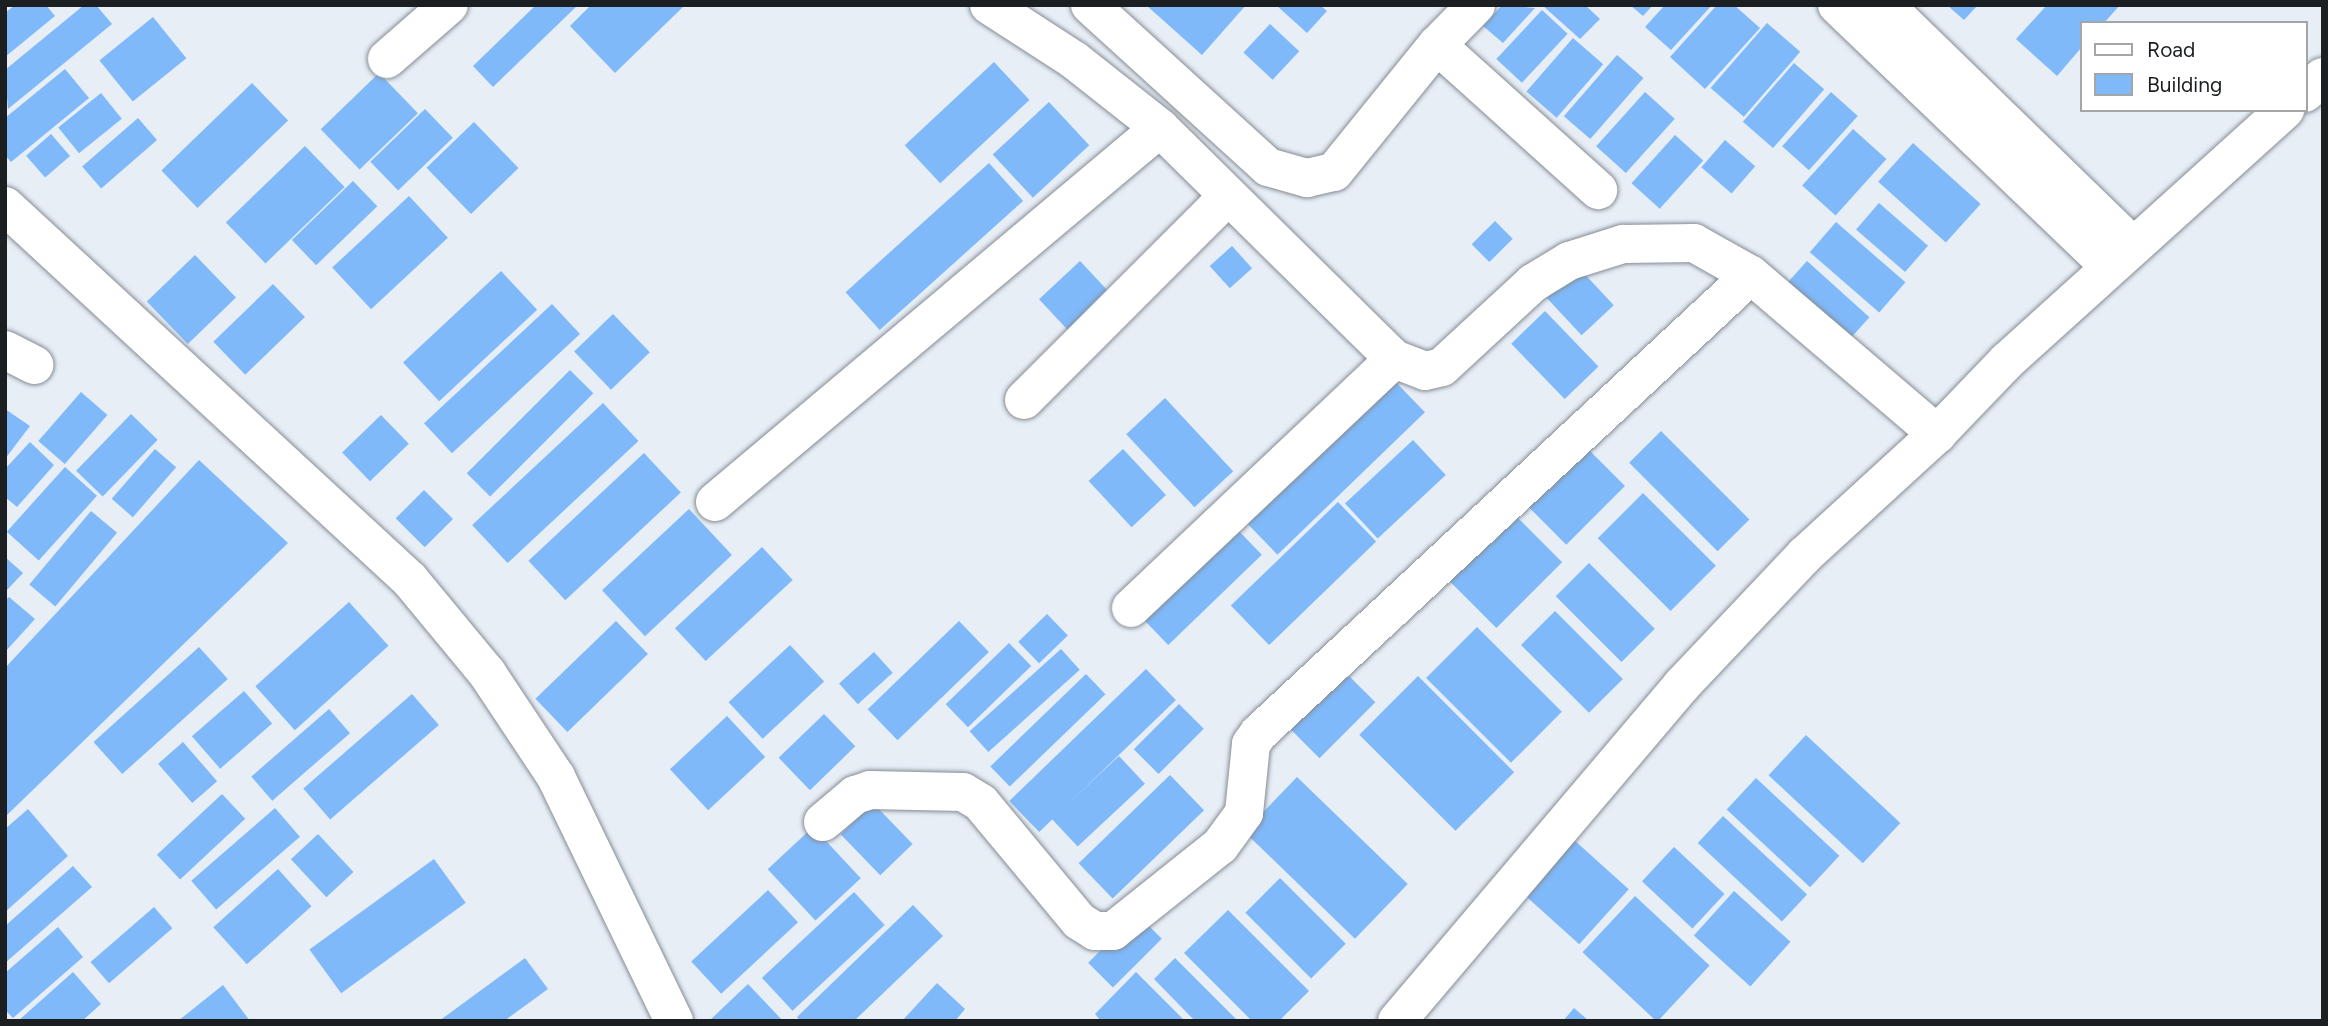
<!DOCTYPE html>
<style>
body{margin:0}
#map{position:relative;width:2328px;height:1026px;overflow:hidden;background:#e7eef6;font-family:Figtree,sans-serif}
div>[style]{position:absolute}
.building>*{inset:0;background:#7fb9fa;transform-origin:0 0}
.roads{filter:drop-shadow(0 0 2px #868c94) drop-shadow(0 0 2px #868c94)}
.minor>*{height:38px;margin:-19px;padding:0 19px;transform-origin:19px;border-radius:19px;background:#fff}
span{translate:-50% -50%;white-space:nowrap;text-align:center;line-height:1.15;-webkit-text-stroke:7px #fff;paint-order:stroke}
.frame{position:absolute;inset:0;border:7px solid #1c1f22;pointer-events:none}
.legend{position:absolute;left:2080px;top:21px;width:228px;height:91px;box-sizing:border-box;background:#fff;border:2px solid #a4a5a7;margin:0;padding:9px 12px;list-style:none;font-size:21px;color:#1c1f22}
.legend li{display:flex;align-items:center;gap:14px;height:35px}
.legend b{width:35px;border:2px solid #a4a5a7}
</style>
<div id="map">
<div class="building">
<div style="clip-path:polygon(15px 5px,46px 5px,55px 16px,5px 57px,5px 13px)"></div>
<div style="clip-path:polygon(84px 5px,96px 5px,112px 24px,8px 109px,5px 70px)"></div>
<div style="clip-path:polygon(536px 5px,578px 5px,493px 87px,473px 66px)"></div>
<div style="clip-path:polygon(591px 5px,685px 5px,615px 73px,570px 26px)"></div>
<div style="clip-path:polygon(1146px 5px,1246px 5px,1202px 55px)"></div>
<div style="clip-path:polygon(1276px 5px,1320px 5px,1327px 11px,1307px 33px)"></div>
<div style="clip-path:polygon(1502px 5px,1535px 8px,1503px 43px,1483px 26px)"></div>
<div style="clip-path:polygon(1542px 5px,1585px 5px,1600px 19px,1580px 39px)"></div>
<div style="clip-path:polygon(1630px 5px,1653px 5px,1643px 16px)"></div>
<div style="clip-path:polygon(1665px 5px,1712px 5px,1671px 50px,1645px 27px)"></div>
<div style="clip-path:polygon(1717px 5px,1734px 5px,1760px 28px,1705px 89px,1670px 57px)"></div>
<div style="clip-path:polygon(1947px 5px,1978px 5px,1964px 20px)"></div>
<div style="clip-path:polygon(2047px 5px,2120px 5px,2104px 23px,2081px 23px,2081px 48px,2057px 76px,2016px 39px)"></div>
<div style="left:1542px;top:10px;width:35px;height:67px;rotate:43deg"></div>
<div style="left:153px;top:17px;width:53px;height:69px;rotate:51deg"></div>
<div style="left:1767px;top:23px;width:44px;height:86px;rotate:41deg"></div>
<div style="left:1270px;top:24px;width:40px;height:39px;rotate:43deg"></div>
<div style="left:1573px;top:38px;width:40px;height:71px;rotate:41deg"></div>
<div style="left:1617px;top:55px;width:35px;height:81px;rotate:41deg"></div>
<div style="left:994px;top:62px;width:52px;height:122px;rotate:47deg"></div>
<div style="left:1794px;top:63px;width:40px;height:78px;rotate:41deg"></div>
<div style="clip-path:polygon(65px 69px,89px 98px,11px 162px,5px 155px,5px 118px)"></div>
<div style="left:379px;top:73px;width:56px;height:81px;rotate:46deg"></div>
<div style="left:252px;top:83px;width:52px;height:126px;rotate:46deg"></div>
<div style="left:1645px;top:92px;width:40px;height:73px;rotate:42deg"></div>
<div style="left:1831px;top:92px;width:36px;height:73px;rotate:42deg"></div>
<div style="left:101px;top:93px;width:33px;height:55px;rotate:51deg"></div>
<div style="left:1049px;top:102px;width:59px;height:77px;rotate:47deg"></div>
<div style="left:425px;top:109px;width:40px;height:76px;rotate:46deg"></div>
<div style="left:138px;top:118px;width:29px;height:74px;rotate:49deg"></div>
<div style="left:474px;top:122px;width:64px;height:66px;rotate:46deg"></div>
<div style="left:1853px;top:129px;width:45px;height:76px;rotate:42deg"></div>
<div style="left:51px;top:134px;width:29px;height:33px;rotate:49deg"></div>
<div style="left:1675px;top:135px;width:38px;height:65px;rotate:42deg"></div>
<div style="left:1725px;top:140px;width:40px;height:36px;rotate:41deg"></div>
<div style="left:1913px;top:143px;width:91px;height:52px;rotate:42deg"></div>
<div style="left:305px;top:146px;width:57px;height:110px;rotate:46deg"></div>
<div style="left:989px;top:163px;width:51px;height:193px;rotate:48deg"></div>
<div style="left:353px;top:181px;width:35px;height:85px;rotate:46deg"></div>
<div style="left:409px;top:196px;width:57px;height:105px;rotate:47deg"></div>
<div style="left:1879px;top:203px;width:65px;height:35px;rotate:41deg"></div>
<div style="left:1495px;top:221px;width:25px;height:33px;rotate:45deg"></div>
<div style="left:1836px;top:222px;width:92px;height:40px;rotate:41deg"></div>
<div style="left:1232px;top:246px;width:30px;height:30px;rotate:48deg"></div>
<div style="left:195px;top:255px;width:59px;height:67px;rotate:46deg"></div>
<div style="left:1080px;top:261px;width:48px;height:56px;rotate:47deg"></div>
<div style="left:1807px;top:261px;width:84px;height:41px;rotate:42deg"></div>
<div style="left:1579px;top:268px;width:51px;height:44px;rotate:47deg"></div>
<div style="left:501px;top:271px;width:53px;height:134px;rotate:47deg"></div>
<div style="left:273px;top:284px;width:46px;height:83px;rotate:46deg"></div>
<div style="left:552px;top:304px;width:41px;height:175px;rotate:47deg"></div>
<div style="left:1545px;top:311px;width:77px;height:47px;rotate:46deg"></div>
<div style="left:613px;top:314px;width:53px;height:54px;rotate:46deg"></div>
<div style="left:570px;top:370px;width:33px;height:146px;rotate:45deg"></div>
<div style="left:1386px;top:372px;width:56px;height:205px;rotate:46deg"></div>
<div style="left:81px;top:392px;width:35px;height:65px;rotate:41deg"></div>
<div style="left:1165px;top:398px;width:100px;height:53px;rotate:47deg"></div>
<div style="left:603px;top:403px;width:52px;height:179px;rotate:47deg"></div>
<div style="clip-path:polygon(5px 409px,30px 426px,5px 459px)"></div>
<div style="left:131px;top:414px;width:37px;height:79px;rotate:44deg"></div>
<div style="left:381px;top:415px;width:40px;height:54px;rotate:46deg"></div>
<div style="left:1661px;top:431px;width:125px;height:45px;rotate:45deg"></div>
<div style="left:1413px;top:440px;width:48px;height:93px;rotate:47deg"></div>
<div style="left:1579px;top:440px;width:65px;height:83px;rotate:45deg"></div>
<div style="clip-path:polygon(30px 442px,54px 465px,17px 507px,5px 497px,5px 469px)"></div>
<div style="left:155px;top:449px;width:28px;height:66px;rotate:41deg"></div>
<div style="left:1123px;top:449px;width:63px;height:47px;rotate:47deg"></div>
<div style="left:644px;top:453px;width:54px;height:158px;rotate:47deg"></div>
<div style="clip-path:polygon(199px 460px,288px 543px,7px 815px,5px 668px)"></div>
<div style="left:65px;top:467px;width:43px;height:87px;rotate:42deg"></div>
<div style="left:424px;top:490px;width:41px;height:40px;rotate:45deg"></div>
<div style="left:1643px;top:493px;width:103px;height:64px;rotate:45deg"></div>
<div style="left:1338px;top:502px;width:55px;height:149px;rotate:46deg"></div>
<div style="left:1507px;top:507px;width:78px;height:93px;rotate:45deg"></div>
<div style="left:689px;top:509px;width:63px;height:119px;rotate:47deg"></div>
<div style="left:91px;top:511px;width:34px;height:96px;rotate:40deg"></div>
<div style="left:1234px;top:526px;width:40px;height:130px;rotate:46deg"></div>
<div style="left:762px;top:547px;width:45px;height:119px;rotate:47deg"></div>
<div style="clip-path:polygon(5px 557px,23px 573px,5px 592px)"></div>
<div style="left:1589px;top:563px;width:93px;height:47px;rotate:45deg"></div>
<div style="clip-path:polygon(9px 597px,35px 619px,5px 652px,5px 601px)"></div>
<div style="left:349px;top:602px;width:59px;height:126px;rotate:48deg"></div>
<div style="left:1555px;top:611px;width:96px;height:48px;rotate:45deg"></div>
<div style="left:1047px;top:614px;width:30px;height:40px;rotate:46deg"></div>
<div style="left:616px;top:621px;width:46px;height:112px;rotate:46deg"></div>
<div style="left:959px;top:621px;width:43px;height:127px;rotate:46deg"></div>
<div style="left:1477px;top:627px;width:120px;height:72px;rotate:45deg"></div>
<div style="left:1009px;top:643px;width:32px;height:88px;rotate:46deg"></div>
<div style="left:790px;top:645px;width:50px;height:84px;rotate:47deg"></div>
<div style="left:199px;top:647px;width:43px;height:142px;rotate:48deg"></div>
<div style="left:1061px;top:649px;width:28px;height:123px;rotate:48deg"></div>
<div style="left:874px;top:652px;width:28px;height:47px;rotate:48deg"></div>
<div style="left:1335px;top:662px;width:57px;height:79px;rotate:45deg"></div>
<div style="left:1146px;top:669px;width:43px;height:190px;rotate:46deg"></div>
<div style="left:1086px;top:674px;width:28px;height:133px;rotate:46deg"></div>
<div style="left:1418px;top:676px;width:136px;height:83px;rotate:45deg"></div>
<div style="left:244px;top:691px;width:43px;height:69px;rotate:49deg"></div>
<div style="left:412px;top:694px;width:41px;height:144px;rotate:49deg"></div>
<div style="left:1179px;top:704px;width:35px;height:64px;rotate:45deg"></div>
<div style="left:329px;top:709px;width:32px;height:103px;rotate:49deg"></div>
<div style="left:824px;top:714px;width:45px;height:63px;rotate:46deg"></div>
<div style="left:727px;top:716px;width:56px;height:78px;rotate:47deg"></div>
<div style="left:1806px;top:735px;width:129px;height:55px;rotate:43deg"></div>
<div style="left:183px;top:742px;width:52px;height:33px;rotate:49deg"></div>
<div style="left:1119px;top:756px;width:38px;height:92px;rotate:47deg"></div>
<div style="left:1170px;top:775px;width:49px;height:127px;rotate:46deg"></div>
<div style="left:1297px;top:777px;width:154px;height:76px;rotate:44deg"></div>
<div style="left:1756px;top:778px;width:114px;height:43px;rotate:43deg"></div>
<div style="left:222px;top:794px;width:34px;height:89px;rotate:47deg"></div>
<div style="left:873px;top:803px;width:57px;height:45px;rotate:46deg"></div>
<div style="left:275px;top:808px;width:38px;height:111px;rotate:49deg"></div>
<div style="clip-path:polygon(28px 809px,68px 856px,5px 912px,5px 829px)"></div>
<div style="left:1723px;top:816px;width:115px;height:37px;rotate:43deg"></div>
<div style="left:813px;top:827px;width:70px;height:62px;rotate:47deg"></div>
<div style="left:318px;top:834px;width:52px;height:37px;rotate:47deg"></div>
<div style="left:1573px;top:839px;width:75px;height:74px;rotate:42deg"></div>
<div style="left:1674px;top:847px;width:69px;height:47px;rotate:43deg"></div>
<div style="left:434px;top:859px;width:54px;height:154px;rotate:54deg"></div>
<div style="clip-path:polygon(73px 866px,92px 887px,5px 963px,5px 926px)"></div>
<div style="left:278px;top:869px;width:50px;height:87px;rotate:48deg"></div>
<div style="left:1280px;top:878px;width:93px;height:49px;rotate:45deg"></div>
<div style="left:768px;top:890px;width:44px;height:105px;rotate:47deg"></div>
<div style="left:1734px;top:891px;width:76px;height:60px;rotate:42deg"></div>
<div style="left:854px;top:892px;width:45px;height:126px;rotate:47deg"></div>
<div style="left:1635px;top:896px;width:102px;height:77px;rotate:43deg"></div>
<div style="clip-path:polygon(913px 905px,943px 936px,854px 1021px,800px 1021px,797px 1017px)"></div>
<div style="left:154px;top:907px;width:28px;height:84px;rotate:49deg"></div>
<div style="clip-path:polygon(1228px 910px,1309px 991px,1279px 1021px,1252px 1021px,1184px 953px)"></div>
<div style="left:1137px;top:914px;width:35px;height:69px;rotate:45deg"></div>
<div style="clip-path:polygon(58px 927px,83px 957px,13px 1018px,5px 1010px,5px 973px)"></div>
<div style="clip-path:polygon(525px 958px,548px 989px,504px 1021px,439px 1021px)"></div>
<div style="clip-path:polygon(1175px 958px,1238px 1021px,1195px 1021px,1154px 979px)"></div>
<div style="clip-path:polygon(73px 972px,101px 1004px,82px 1021px,18px 1021px)"></div>
<div style="clip-path:polygon(1136px 972px,1185px 1021px,1101px 1021px,1095px 1014px)"></div>
<div style="clip-path:polygon(937px 983px,965px 1009px,955px 1021px,902px 1021px)"></div>
<div style="clip-path:polygon(748px 984px,783px 1021px,709px 1021px)"></div>
<div style="clip-path:polygon(223px 985px,250px 1021px,178px 1021px)"></div>
<div style="clip-path:polygon(1574px 1008px,1589px 1021px,1563px 1021px)"></div>
</div>
<div class="roads">
<div class="minor">
<div style="left:989px;top:5px;width:101px;rotate:32.9deg"></div>
<div style="left:1074px;top:60px;width:110px;rotate:38.3deg"></div>
<div style="left:1160px;top:128px;width:329px;rotate:44.6deg"></div>
<div style="left:1394px;top:359px;width:33px;rotate:21deg"></div>
<div style="left:1425px;top:371px;width:17px;rotate:-13deg"></div>
<div style="left:1442px;top:367px;width:124px;rotate:-42.7deg"></div>
<div style="left:1533px;top:283px;width:42px;rotate:-31.4deg"></div>
<div style="left:1569px;top:261px;width:57px;rotate:-17.5deg"></div>
<div style="left:1623px;top:244px;width:71px;rotate:-0.8deg"></div>
<div style="left:1694px;top:243px;width:65px;rotate:29.3deg"></div>
<div style="left:1751px;top:275px;width:245px;rotate:40.5deg"></div>
<div style="left:1090px;top:5px;width:241px;rotate:42.3deg"></div>
<div style="left:1268px;top:167px;width:41px;rotate:15.8deg"></div>
<div style="left:1307px;top:178px;width:28px;rotate:-13deg"></div>
<div style="left:1334px;top:172px;width:164px;rotate:-51deg"></div>
<div style="left:1437px;top:45px;width:56px;rotate:-45.7deg"></div>
<div style="left:1837px;top:5px;width:378px;rotate:43.8deg"></div>
<div style="left:1885px;top:5px;width:344px;rotate:44.2deg"></div>
<div style="left:1437px;top:45px;width:217px;rotate:42deg"></div>
<div style="left:387px;top:59px;width:82px;rotate:-41.1deg"></div>
<div style="left:2305px;top:93px;width:24px;rotate:-42deg"></div>
<div style="left:5px;top:206px;width:551px;rotate:42.72deg"></div>
<div style="left:410px;top:580px;width:121px;rotate:50.4deg"></div>
<div style="left:487px;top:673px;width:125px;rotate:56.4deg"></div>
<div style="left:556px;top:777px;width:271px;rotate:64.2deg"></div>
<div style="left:5px;top:350px;width:33px;rotate:27deg"></div>
<div style="left:1024px;top:400px;width:288px;rotate:-45deg"></div>
<div style="left:715px;top:502px;width:581px;rotate:-40.05deg"></div>
<div style="left:1131px;top:608px;width:362px;rotate:-43.4deg"></div>
<div style="left:823px;top:822px;width:42px;rotate:-40.2deg"></div>
<div style="left:855px;top:795px;width:16px;rotate:-18deg"></div>
<div style="left:870px;top:790px;width:93px;rotate:1.2deg"></div>
<div style="left:963px;top:792px;width:21px;rotate:31deg"></div>
<div style="left:981px;top:803px;width:153px;rotate:50.3deg"></div>
<div style="left:1079px;top:921px;width:19px;rotate:32deg"></div>
<div style="left:1095px;top:931px;width:18px"></div>
<div style="left:1113px;top:931px;width:137px;rotate:-38.5deg"></div>
<div style="left:1220px;top:846px;width:41px;rotate:-54deg"></div>
<div style="left:1244px;top:813px;width:69px;rotate:-84.2deg"></div>
<div style="left:1251px;top:744px;width:14px;rotate:-54deg"></div>
<div style="left:1259px;top:733px;width:672px;rotate:-42.95deg"></div>
<div style="left:1397px;top:1021px;width:441px;rotate:-49.7deg"></div>
<div style="left:1682px;top:685px;width:179px;rotate:-46.6deg"></div>
<div style="left:1805px;top:555px;width:179px;rotate:-42.5deg"></div>
<div style="left:1937px;top:434px;width:101px;rotate:-46.2deg"></div>
<div style="left:2007px;top:361px;width:375px;rotate:-42.1deg"></div>
</div>
</div>
<div class="frame"></div>
<ul class="legend">
<li><b style="height:9px;background:#fff"></b>Road</li>
<li><b style="height:19px;background:#7fb9fa"></b>Building</li>
</ul>
</div>
